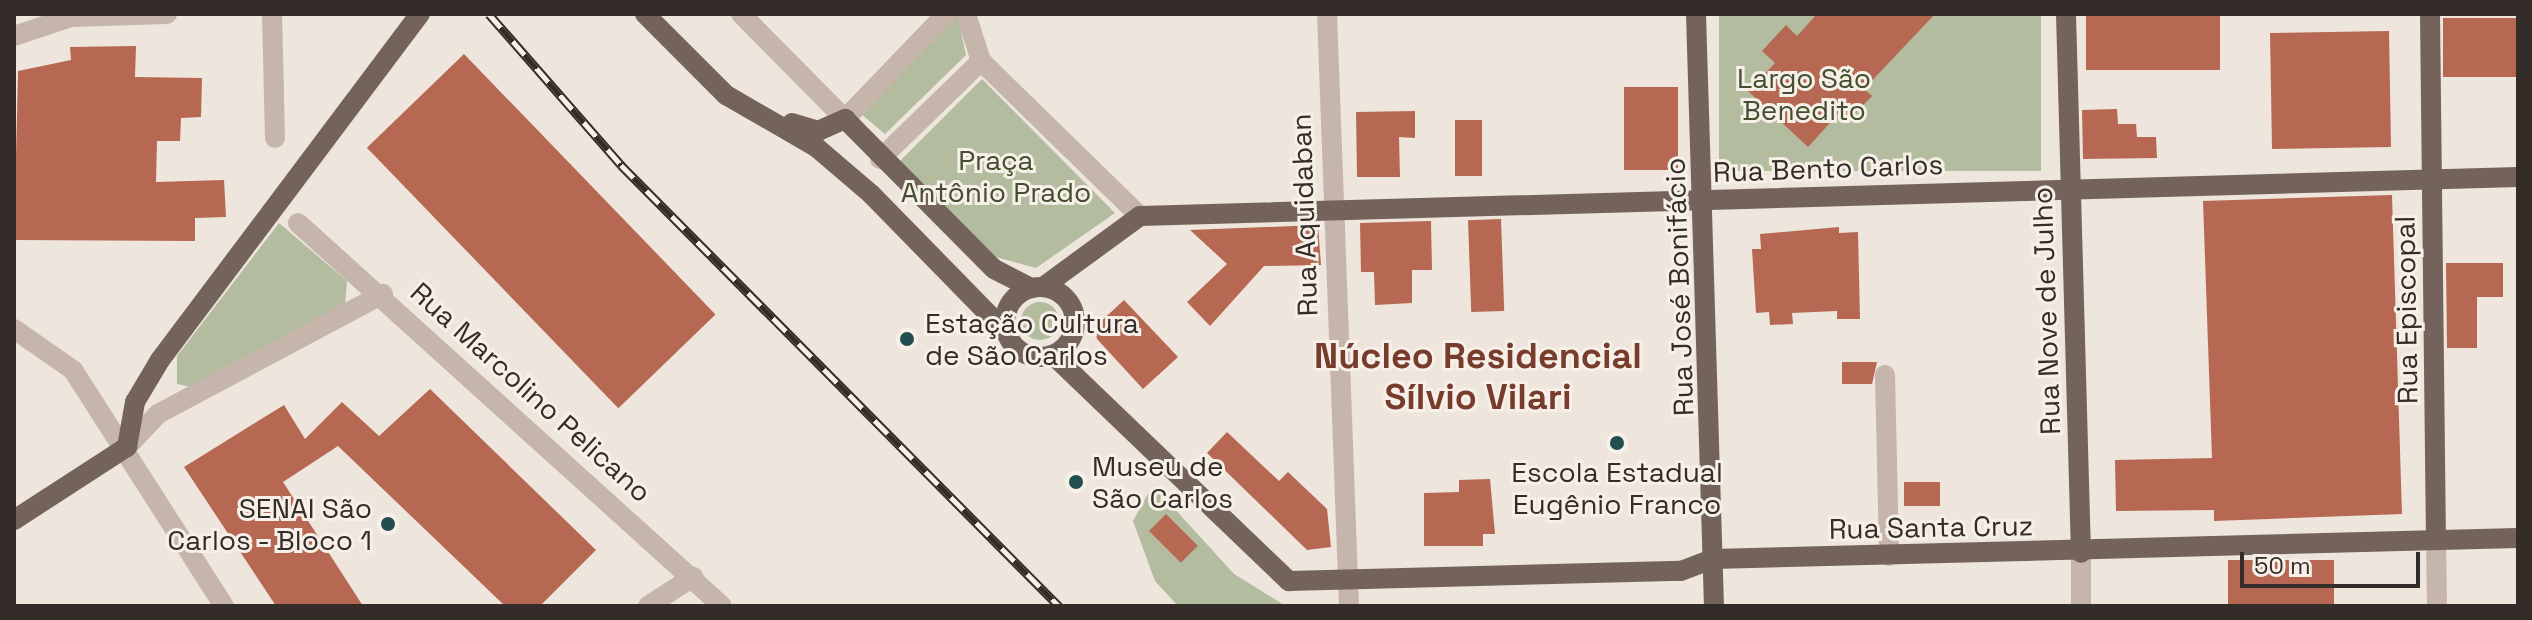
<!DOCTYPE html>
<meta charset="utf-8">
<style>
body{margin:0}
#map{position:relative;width:2532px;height:620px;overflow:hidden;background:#eee5dc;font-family:"Space Grotesk",sans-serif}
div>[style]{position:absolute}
.green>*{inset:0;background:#b3bc9e;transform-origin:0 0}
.round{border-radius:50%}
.building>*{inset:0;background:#b66852;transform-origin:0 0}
.minor>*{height:20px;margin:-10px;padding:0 10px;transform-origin:10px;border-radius:10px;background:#c5b5aa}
.major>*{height:20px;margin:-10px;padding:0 10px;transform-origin:10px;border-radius:10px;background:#73635b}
.major>.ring{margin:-10px;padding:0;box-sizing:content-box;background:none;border:20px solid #73635b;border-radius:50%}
.rail>*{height:9px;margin-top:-4.5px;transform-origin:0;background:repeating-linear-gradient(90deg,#f7f0e8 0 18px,#332c28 0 36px);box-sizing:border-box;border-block:2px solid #332c28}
.dots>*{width:22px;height:22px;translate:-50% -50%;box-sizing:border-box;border:4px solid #f7f0e8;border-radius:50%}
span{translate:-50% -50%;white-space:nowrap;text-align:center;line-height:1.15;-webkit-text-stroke:6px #f7f0e8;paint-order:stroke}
.park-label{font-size:28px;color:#444f2f}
.street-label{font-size:28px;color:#332c28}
.poi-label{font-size:28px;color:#332c28}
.left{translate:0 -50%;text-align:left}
.right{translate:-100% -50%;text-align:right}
.district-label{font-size:36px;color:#783c2c;font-weight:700}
.frame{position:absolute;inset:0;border:16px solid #332c28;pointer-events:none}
.scale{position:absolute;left:2240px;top:552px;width:180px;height:36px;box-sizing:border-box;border:4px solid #332c28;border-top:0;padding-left:10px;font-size:24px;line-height:28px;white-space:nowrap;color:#332c28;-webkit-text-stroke:6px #f7f0e8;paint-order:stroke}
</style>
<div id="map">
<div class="green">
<div style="clip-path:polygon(957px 14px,966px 55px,885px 134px,860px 113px)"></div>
<div style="left:1719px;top:14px;width:322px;height:157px"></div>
<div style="clip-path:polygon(982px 79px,1115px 213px,1036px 268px,996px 257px,899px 162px)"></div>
<div style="clip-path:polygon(279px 223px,347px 281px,345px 305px,196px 388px,177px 384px,177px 356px)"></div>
<div class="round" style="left:1021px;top:302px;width:38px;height:38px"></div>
<div style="clip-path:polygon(1149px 492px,1162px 495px,1234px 574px,1286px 606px,1178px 606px,1155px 581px,1133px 521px)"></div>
</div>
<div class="building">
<div style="clip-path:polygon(1817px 14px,1935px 14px,1864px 89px,1872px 96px,1848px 121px,1839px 113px,1808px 147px,1748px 91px,1775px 63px,1762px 51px,1786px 25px,1797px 36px)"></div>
<div style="left:2086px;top:14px;width:134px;height:56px"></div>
<div style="left:2443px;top:18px;width:75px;height:59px"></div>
<div style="left:2389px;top:31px;width:116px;height:119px;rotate:89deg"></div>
<div style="clip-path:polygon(136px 46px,135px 77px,202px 78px,201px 117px,181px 118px,180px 141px,157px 141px,156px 182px,224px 180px,226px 217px,195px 218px,195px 241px,14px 240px,18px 71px,71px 60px,70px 47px)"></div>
<div style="left:464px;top:54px;width:362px;height:135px;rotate:46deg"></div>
<div style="left:1624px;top:87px;width:54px;height:83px"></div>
<div style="clip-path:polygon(2117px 109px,2118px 124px,2136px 124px,2137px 137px,2156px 137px,2157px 158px,2083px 159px,2082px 110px)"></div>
<div style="clip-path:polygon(1415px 111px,1415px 138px,1399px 137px,1400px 177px,1357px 177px,1356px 112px)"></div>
<div style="left:1455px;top:120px;width:27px;height:56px"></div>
<div style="clip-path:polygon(2392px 195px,2402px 514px,2214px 521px,2214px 510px,2116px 511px,2115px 460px,2212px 458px,2203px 201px)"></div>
<div style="left:1501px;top:219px;width:92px;height:33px;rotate:88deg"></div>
<div style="clip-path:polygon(1431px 221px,1432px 270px,1412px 270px,1412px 303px,1375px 305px,1374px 272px,1361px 272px,1360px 223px)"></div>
<div style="clip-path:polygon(1318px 225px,1321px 265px,1264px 266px,1210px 326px,1187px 302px,1227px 264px,1190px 230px)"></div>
<div style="clip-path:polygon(1839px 227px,1839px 233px,1858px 232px,1860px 319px,1837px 319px,1837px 311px,1792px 313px,1793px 324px,1770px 325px,1769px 312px,1756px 313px,1752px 249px,1761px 249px,1760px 234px)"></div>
<div style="clip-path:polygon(2446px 263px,2503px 263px,2503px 297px,2477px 297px,2477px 348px,2447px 348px)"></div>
<div style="clip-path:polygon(1124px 300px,1178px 357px,1143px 389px,1097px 339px,1095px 327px)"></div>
<div style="clip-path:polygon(1842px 362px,1877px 362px,1872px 384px,1842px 384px)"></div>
<div style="clip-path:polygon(430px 389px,596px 550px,540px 606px,505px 606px,338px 446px,283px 482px,363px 606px,276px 606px,184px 467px,284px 405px,305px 439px,342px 402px,379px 436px)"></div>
<div style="clip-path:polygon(1227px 432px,1279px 481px,1288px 472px,1327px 509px,1331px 547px,1307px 550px,1207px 453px)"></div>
<div style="clip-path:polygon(1490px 479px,1495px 534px,1483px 534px,1483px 546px,1424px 546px,1424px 493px,1459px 492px,1459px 480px)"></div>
<div style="left:1940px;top:482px;width:24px;height:36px;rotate:90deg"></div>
<div style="left:1166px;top:514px;width:45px;height:24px;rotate:45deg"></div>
<div style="left:2334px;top:560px;width:46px;height:106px;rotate:90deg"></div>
</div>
<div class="minor">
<div style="left:272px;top:14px;width:124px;rotate:88.6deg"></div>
<div style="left:741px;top:14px;width:148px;rotate:45.3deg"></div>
<div style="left:845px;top:119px;width:146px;rotate:-46.1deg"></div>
<div style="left:966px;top:14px;width:49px;rotate:72.3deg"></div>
<div style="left:981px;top:61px;width:222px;rotate:44.3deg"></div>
<div style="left:1327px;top:14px;width:592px;rotate:87.87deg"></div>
<div style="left:14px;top:36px;width:60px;rotate:-18.4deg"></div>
<div style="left:71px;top:17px;width:96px;rotate:-1.8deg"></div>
<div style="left:880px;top:159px;width:141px;rotate:-44.1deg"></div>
<div style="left:298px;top:223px;width:571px;rotate:42.09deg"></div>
<div style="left:14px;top:329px;width:72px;rotate:34.8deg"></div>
<div style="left:73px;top:370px;width:280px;rotate:57.4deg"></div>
<div style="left:1885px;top:375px;width:181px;rotate:88.7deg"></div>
<div style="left:127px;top:447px;width:45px;rotate:-46.8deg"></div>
<div style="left:158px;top:414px;width:255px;rotate:-28.1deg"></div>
<div style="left:2436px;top:540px;width:66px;rotate:89.1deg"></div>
<div style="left:2081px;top:553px;width:53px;rotate:90deg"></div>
<div style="left:648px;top:606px;width:54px;rotate:-32.8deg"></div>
</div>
<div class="major">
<div style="left:645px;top:14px;width:115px;rotate:45deg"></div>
<div style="left:726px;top:95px;width:104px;rotate:30deg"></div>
<div style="left:816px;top:147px;width:72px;rotate:40.5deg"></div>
<div style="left:871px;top:194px;width:193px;rotate:45.6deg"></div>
<div style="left:1696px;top:14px;width:592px;rotate:88.26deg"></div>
<div style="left:2066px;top:14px;width:539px;rotate:88.41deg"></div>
<div style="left:2430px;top:14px;width:526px;rotate:89.35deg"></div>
<div style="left:792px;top:123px;width:27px;rotate:17deg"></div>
<div style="left:818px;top:131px;width:30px;rotate:-24deg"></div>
<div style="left:845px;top:119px;width:211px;rotate:45.2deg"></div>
<div style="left:994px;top:269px;width:42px;rotate:27.2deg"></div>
<div class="ring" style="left:1005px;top:287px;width:50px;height:50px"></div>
<div style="left:1043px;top:287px;width:120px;rotate:-36.2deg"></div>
<div style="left:1140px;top:216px;width:1379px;rotate:-1.62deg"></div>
<div style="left:1053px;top:355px;width:327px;rotate:43.8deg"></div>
<div style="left:1289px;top:581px;width:392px;rotate:-1.5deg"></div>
<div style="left:1681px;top:571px;width:34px;rotate:-21deg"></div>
<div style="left:1713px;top:559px;width:805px;rotate:-1.49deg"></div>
<div style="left:14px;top:520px;width:135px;rotate:-32.9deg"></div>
<div style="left:127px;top:447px;width:46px;rotate:-79.9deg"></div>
<div style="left:135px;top:402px;width:49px;rotate:-59.2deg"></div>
<div style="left:160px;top:360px;width:433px;rotate:-53.1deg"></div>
</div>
<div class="rail">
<div style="left:489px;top:14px;width:201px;rotate:48.8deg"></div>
<div style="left:621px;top:165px;width:622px;rotate:45.2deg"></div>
</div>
<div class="dots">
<div style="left:907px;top:339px;background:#234e50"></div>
<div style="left:1617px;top:443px;background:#234e50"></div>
<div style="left:1076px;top:482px;background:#234e50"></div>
<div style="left:388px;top:524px;background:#234e50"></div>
</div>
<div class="park-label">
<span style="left:1804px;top:94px">Largo São<br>Benedito</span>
<span style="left:996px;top:176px">Praça<br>Antônio Prado</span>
</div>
<div class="street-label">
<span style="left:1828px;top:168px;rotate:-2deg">Rua Bento Carlos</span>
<span style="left:1304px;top:215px;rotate:-92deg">Rua Aquidaban</span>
<span style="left:1679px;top:287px;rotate:-92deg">Rua José Bonifácio</span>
<span style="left:2406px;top:310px;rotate:-91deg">Rua Episcopal</span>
<span style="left:2046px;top:311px;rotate:-92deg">Rua Nove de Julho</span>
<span style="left:531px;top:392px;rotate:42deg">Rua Marcolino Pelicano</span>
<span style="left:1931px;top:527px;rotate:-1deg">Rua Santa Cruz</span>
</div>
<div class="poi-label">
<span class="left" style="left:925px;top:339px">Estação Cultura<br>de São Carlos</span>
<span class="left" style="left:1092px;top:482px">Museu de<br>São Carlos</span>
<span style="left:1617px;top:488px">Escola Estadual<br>Eugênio Franco</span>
<span class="right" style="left:372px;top:524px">SENAI São<br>Carlos - Bloco 1</span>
</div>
<div class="district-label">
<span style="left:1478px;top:377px">Núcleo Residencial<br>Sílvio Vilari</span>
</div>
<div class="frame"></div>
<div class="scale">50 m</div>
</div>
